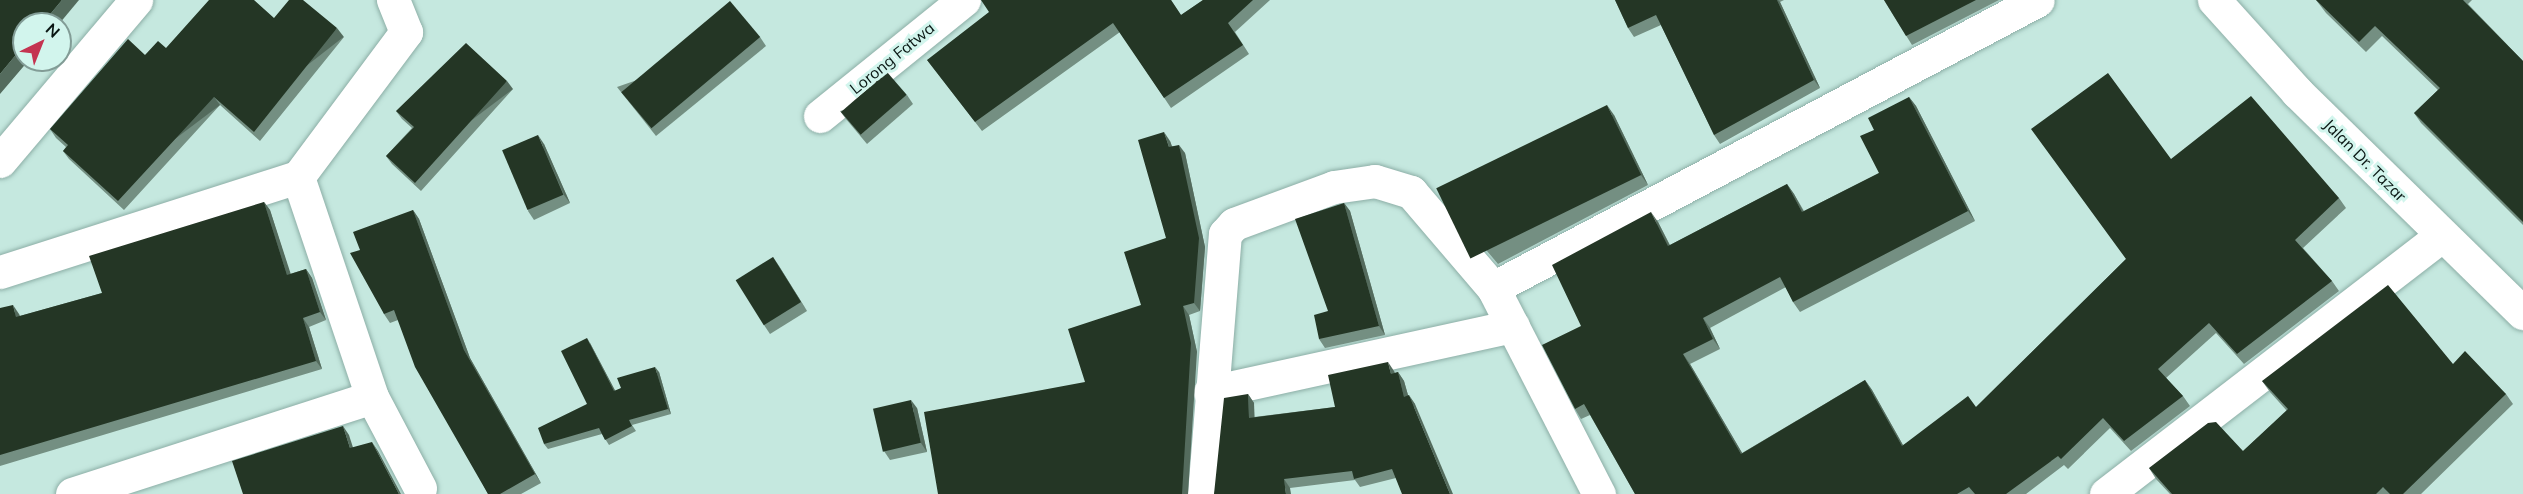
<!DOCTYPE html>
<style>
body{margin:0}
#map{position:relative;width:2523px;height:494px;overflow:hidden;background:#c5e8df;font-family:Mulish,sans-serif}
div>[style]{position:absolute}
.roads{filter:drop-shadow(0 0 2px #8caea6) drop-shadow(0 0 2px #8caea6)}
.minor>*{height:33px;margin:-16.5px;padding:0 16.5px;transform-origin:16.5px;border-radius:16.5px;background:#fff}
.wall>*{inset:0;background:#748f82}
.shaded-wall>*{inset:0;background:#546b5d;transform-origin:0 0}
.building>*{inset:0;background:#243625;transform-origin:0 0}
span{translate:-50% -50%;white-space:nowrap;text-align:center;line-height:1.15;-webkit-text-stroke:6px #d2f5ed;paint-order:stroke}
.street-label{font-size:16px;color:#091613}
.north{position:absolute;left:12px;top:12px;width:60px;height:60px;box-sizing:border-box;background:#d2f5ed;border:2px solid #829c96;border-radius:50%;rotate:43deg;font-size:16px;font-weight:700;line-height:24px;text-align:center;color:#091613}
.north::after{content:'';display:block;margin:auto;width:21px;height:27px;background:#c43451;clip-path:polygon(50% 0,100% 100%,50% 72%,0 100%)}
</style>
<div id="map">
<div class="roads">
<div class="minor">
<div style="left:2214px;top:0;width:124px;rotate:47.9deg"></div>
<div style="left:2297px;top:92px;width:316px;rotate:44.4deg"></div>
<div style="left:820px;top:116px;width:185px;rotate:-38.9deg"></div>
<div style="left:0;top:161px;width:211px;rotate:-49.8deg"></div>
<div style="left:298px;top:177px;width:181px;rotate:-53.3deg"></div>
<div style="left:406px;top:32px;width:35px;rotate:-112deg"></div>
<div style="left:0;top:272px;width:313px;rotate:-17.7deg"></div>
<div style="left:298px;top:177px;width:232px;rotate:71.4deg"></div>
<div style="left:372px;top:397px;width:103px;rotate:62.2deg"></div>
<div style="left:1493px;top:288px;width:616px;rotate:-27.85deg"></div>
<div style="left:1210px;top:392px;width:310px;rotate:-12.3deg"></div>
<div style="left:72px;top:494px;width:315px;rotate:-17.9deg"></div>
<div style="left:1204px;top:494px;width:261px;rotate:-85.4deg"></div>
<div style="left:1225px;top:234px;width:13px;rotate:-48deg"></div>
<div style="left:1234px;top:224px;width:107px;rotate:-20.3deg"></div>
<div style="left:1334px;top:187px;width:41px;rotate:-8.3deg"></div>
<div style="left:1375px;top:181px;width:38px;rotate:17deg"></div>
<div style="left:1411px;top:192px;width:126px;rotate:49.5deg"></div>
<div style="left:1493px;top:288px;width:232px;rotate:62.8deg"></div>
<div style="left:2106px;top:494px;width:423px;rotate:-37.6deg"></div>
</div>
</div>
<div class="wall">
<div style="clip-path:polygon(1171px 0,1181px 15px,1203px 0,1270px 0,1235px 32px,1249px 54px,1171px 108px,1120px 32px,982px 131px,927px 60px)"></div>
<div style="clip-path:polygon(1615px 0,1784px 0,1780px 2px,1820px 88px,1720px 144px,1714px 135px,1661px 25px,1634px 37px,1628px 28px)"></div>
<div style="clip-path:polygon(1884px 0,1999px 0,1912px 45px)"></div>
<div style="clip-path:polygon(2316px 0,2472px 0,2468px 4px,2523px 61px,2523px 225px,2421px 123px,2414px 113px,2438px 90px,2382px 36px,2366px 52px,2326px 13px)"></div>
<div style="clip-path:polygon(274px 18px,344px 37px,260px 141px,220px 105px,124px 210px,69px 159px,63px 151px,66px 147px,56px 138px,50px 129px,145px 55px)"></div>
<div style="clip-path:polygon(760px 37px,766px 46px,656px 136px,617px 87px)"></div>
<div style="clip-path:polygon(513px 89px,421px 191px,392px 164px,386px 156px,412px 128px,402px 119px,396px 111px)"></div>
<div style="clip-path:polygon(907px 95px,913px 104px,867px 144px,846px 119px,840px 111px)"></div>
<div style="clip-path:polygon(1909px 97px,1916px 106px,1975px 221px,1800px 312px,1793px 302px,1786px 287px,1710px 328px,1720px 349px,1690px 364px,1742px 453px,1865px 380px,1872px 390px,1903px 445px,1976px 407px,2126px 259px,2171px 159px,2339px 198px,2346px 208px,2303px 248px,2332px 281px,2339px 291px,2244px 364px,2216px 333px,2166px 378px,2183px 396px,2190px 406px,2131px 451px,2110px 428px,2068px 469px,2064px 465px,2026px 494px,1635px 494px,1590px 415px,1581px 419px,1575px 409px,1581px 326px,1658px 222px,1670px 245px,1787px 184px,1794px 194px,1804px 211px,1879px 173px,1874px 130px)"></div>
<div style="clip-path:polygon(1614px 115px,1648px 185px,1498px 264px,1448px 205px,1440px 195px)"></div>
<div style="clip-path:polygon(1170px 141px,1172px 146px,1185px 153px,1205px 247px,1200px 311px,1189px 315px,1197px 352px,1085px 382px,1141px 305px,1166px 238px)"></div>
<div style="clip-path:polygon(544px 144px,570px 203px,534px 220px,528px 211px)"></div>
<div style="clip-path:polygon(264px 202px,270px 210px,290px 274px,306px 269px,312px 278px,326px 320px,309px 327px,322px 369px,0 466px,0 308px,19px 314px,20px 316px,102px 293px)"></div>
<div style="clip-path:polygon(1344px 203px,1350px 211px,1385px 335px,1325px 348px,1319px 339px,1328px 311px)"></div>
<div style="clip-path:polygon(413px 210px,419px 219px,470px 358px,541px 483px,521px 494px,488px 494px,398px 320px,390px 323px,384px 314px,360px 250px)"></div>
<div style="clip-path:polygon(773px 257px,807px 311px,770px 334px,764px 325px)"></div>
<div style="clip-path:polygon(590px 343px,615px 391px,659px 372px,671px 414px,632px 425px,636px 431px,609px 445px,602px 434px,548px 449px,544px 444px,587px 404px)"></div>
<div style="clip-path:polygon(2453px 364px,2506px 394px,2513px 404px,2421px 494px,2170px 494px,2156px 479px,2149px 468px,2243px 451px,2287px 411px,2270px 392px,2262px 381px)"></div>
<div style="clip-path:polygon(1394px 371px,1395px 373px,1398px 372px,1404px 381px,1408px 395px,1415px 404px,1396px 478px,1360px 487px,1355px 480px,1290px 488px,1214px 494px,1248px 394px,1254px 403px,1254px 417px,1335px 407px)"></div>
<div style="clip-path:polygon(917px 408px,927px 452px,890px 460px,884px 451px)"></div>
</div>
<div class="shaded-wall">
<div style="clip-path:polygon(62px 0,79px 0,59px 24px,42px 24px)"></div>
<div style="clip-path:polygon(1777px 0,1778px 0,1780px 2px,1820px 88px,1814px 80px)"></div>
<div style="left:337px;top:28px;width:11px;height:133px;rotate:52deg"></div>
<div style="clip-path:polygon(24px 45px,24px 60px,29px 60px,0 94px,0 74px)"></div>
<div style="left:507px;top:81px;width:10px;height:137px;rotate:53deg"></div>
<div style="left:214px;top:97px;width:10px;height:142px;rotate:53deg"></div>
<div style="clip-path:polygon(1909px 97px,1916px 106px,1975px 221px,1968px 211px)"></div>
<div style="clip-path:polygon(1607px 105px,1614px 115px,1648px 185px,1641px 175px)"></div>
<div style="clip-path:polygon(1164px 132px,1170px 141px,1175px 156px,1169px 147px)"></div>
<div style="clip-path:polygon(538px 135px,544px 144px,570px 203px,564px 195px)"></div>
<div style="clip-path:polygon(1179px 145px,1185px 153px,1205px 247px,1200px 311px,1194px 303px)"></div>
<div style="clip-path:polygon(1787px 184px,1794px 194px,1809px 222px,1802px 212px)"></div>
<div style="clip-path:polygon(264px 202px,270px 210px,294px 284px,287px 275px)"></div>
<div style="clip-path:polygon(1344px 203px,1350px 211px,1385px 335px,1379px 326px)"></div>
<div style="clip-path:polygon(413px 210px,419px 219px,470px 358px,541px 483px,535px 474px,464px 350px)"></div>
<div style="clip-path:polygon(1651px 212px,1658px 222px,1675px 256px,1668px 246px)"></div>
<div style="clip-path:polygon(773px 257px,779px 266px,807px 311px,801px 302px)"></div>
<div style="clip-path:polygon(306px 269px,312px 278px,326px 320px,320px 312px)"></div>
<div style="clip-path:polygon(13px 305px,19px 314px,23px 326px,16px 317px)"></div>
<div style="clip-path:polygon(1183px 306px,1189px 315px,1197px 352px,1188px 494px,1181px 494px)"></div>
<div style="clip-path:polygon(303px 318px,309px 327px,322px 369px,316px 361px)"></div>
<div style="clip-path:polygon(1703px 318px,1710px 328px,1720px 349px,1713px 339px)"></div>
<div style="clip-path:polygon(587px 338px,590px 343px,618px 396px,614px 391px)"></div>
<div style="clip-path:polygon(1683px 354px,1690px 364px,1748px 463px,1741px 454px)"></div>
<div style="clip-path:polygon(1388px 362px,1394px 371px,1397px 383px,1391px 374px)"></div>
<div style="clip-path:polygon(655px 367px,659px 372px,671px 414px,668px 409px)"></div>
<div style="clip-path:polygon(1398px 372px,1404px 381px,1411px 406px,1404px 397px)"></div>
<div style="clip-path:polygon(1865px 380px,1872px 390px,1909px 456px,1902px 446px)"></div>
<div style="clip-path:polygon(1248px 394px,1254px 403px,1255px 427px,1249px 418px)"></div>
<div style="clip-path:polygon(1409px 395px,1415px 404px,1453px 494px,1450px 494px)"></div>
<div style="clip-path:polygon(911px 400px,917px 408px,927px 452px,921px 443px)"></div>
<div style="clip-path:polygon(343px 426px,349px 435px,356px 457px,350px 448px)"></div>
<div style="clip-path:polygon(372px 442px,378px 451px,401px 494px,399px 494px)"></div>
<div style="clip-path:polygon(1284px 479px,1290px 488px,1291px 494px,1286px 494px)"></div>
</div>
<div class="building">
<div style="clip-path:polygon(0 0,62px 0,42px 24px,24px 24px,24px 45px,0 74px)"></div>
<div style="clip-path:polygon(209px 0,254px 0,274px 18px,289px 0,303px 0,337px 28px,254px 132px,214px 97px,118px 201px,63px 151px,68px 145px,50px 129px,128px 39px,145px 55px,158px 41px,166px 48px)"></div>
<div style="clip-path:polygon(981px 0,1171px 0,1181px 15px,1203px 0,1253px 0,1228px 23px,1243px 45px,1164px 98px,1113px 23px,975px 122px,927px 60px,989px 12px)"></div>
<div style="clip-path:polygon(1615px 0,1777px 0,1814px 80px,1714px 135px,1656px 15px,1628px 28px)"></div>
<div style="clip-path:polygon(1884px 0,1976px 0,1906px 36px)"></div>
<div style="clip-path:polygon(2316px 0,2463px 0,2523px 61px,2523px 222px,2414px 113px,2440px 88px,2375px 26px,2359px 42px)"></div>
<div style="left:730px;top:1px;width:47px;height:142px;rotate:50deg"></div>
<div style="clip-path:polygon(466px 43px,507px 81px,415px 183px,386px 156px,414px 127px,396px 111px)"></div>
<div style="left:887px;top:72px;width:30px;height:61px;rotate:49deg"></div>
<div style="clip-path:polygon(2108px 73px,2171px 159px,2251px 96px,2339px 198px,2295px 240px,2332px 281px,2237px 354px,2209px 323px,2158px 369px,2183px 396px,2124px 441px,2103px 418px,2061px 459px,2058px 456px,2006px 494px,1975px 494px,1969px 487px,1957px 494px,1635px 494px,1584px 404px,1575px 409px,1542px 345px,1581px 326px,1552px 265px,1651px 212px,1668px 246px,1787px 184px,1802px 212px,1879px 173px,1860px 136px,1874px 130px,1868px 118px,1909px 97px,1968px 211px,1793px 302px,1780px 277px,1703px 318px,1713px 339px,1683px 354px,1741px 454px,1865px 380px,1902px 446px,1968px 396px,1976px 407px,2126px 259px,2031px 129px)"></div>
<div style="left:1607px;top:105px;width:78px;height:190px;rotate:64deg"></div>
<div style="clip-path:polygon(1164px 132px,1169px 147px,1179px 145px,1199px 238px,1194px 303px,1183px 306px,1191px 343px,1182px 494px,938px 494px,924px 412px,1085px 382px,1068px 329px,1141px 305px,1124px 252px,1166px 238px,1138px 140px)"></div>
<div style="left:538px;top:135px;width:65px;height:39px;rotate:67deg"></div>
<div style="clip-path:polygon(264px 202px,287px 275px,306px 269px,320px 312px,303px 318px,316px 361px,0 455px,0 308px,13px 305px,16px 317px,102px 293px,89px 256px)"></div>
<div style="clip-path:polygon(1344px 203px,1379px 326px,1319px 339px,1314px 315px,1328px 311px,1295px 219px)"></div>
<div style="clip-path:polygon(413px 210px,464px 350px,535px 474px,500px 494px,488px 494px,415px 367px,394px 310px,384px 314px,350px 253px,360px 250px,353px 232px)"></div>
<div style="left:773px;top:257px;width:53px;height:44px;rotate:58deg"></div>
<div style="clip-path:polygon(2388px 285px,2453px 364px,2465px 351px,2506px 394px,2403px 494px,2390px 494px,2383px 487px,2376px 494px,2172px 494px,2149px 468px,2208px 423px,2216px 422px,2243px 451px,2288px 409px,2262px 381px)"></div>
<div style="clip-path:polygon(587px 338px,614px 391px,621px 388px,617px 378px,655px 367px,668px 409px,629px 420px,632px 426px,605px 440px,599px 428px,544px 444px,538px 428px,587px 404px,561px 351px)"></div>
<div style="clip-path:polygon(1388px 362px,1391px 374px,1398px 372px,1404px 397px,1409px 395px,1450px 494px,1402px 494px,1392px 469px,1354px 479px,1352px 471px,1284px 479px,1286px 494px,1214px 494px,1224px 398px,1248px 394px,1249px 418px,1335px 407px,1328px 375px)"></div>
<div style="left:911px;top:400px;width:44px;height:39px;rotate:77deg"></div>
<div style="clip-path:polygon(343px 426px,350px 448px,372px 442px,399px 494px,243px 494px,232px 461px)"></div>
</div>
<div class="street-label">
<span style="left:892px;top:58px;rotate:-39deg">Lorong Fatwa</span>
<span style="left:2365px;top:160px;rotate:45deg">Jalan Dr. Tazar</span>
</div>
<div class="north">N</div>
</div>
